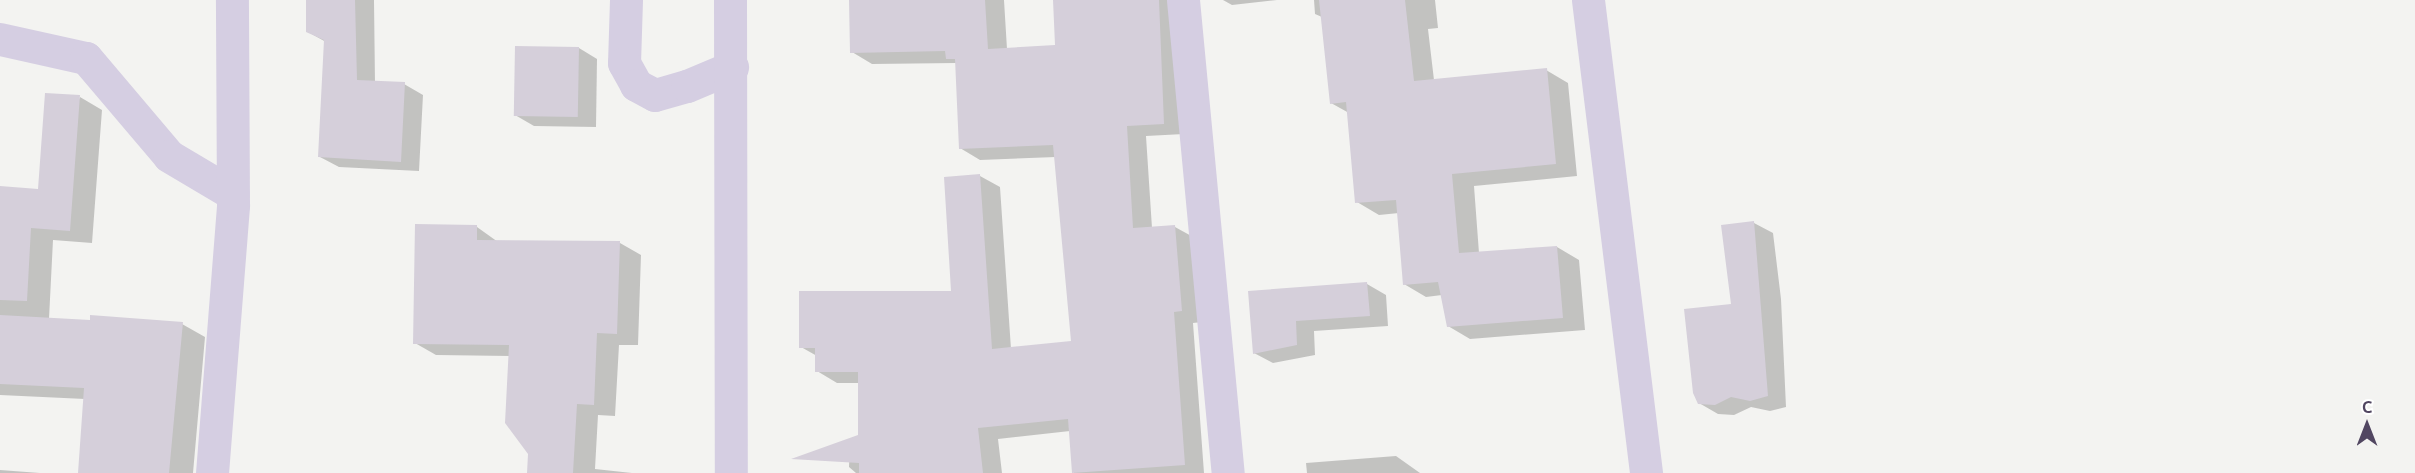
<!DOCTYPE html>
<meta charset="utf-8">
<style>
body{margin:0}
#map{position:relative;width:2415px;height:473px;overflow:hidden;background:#f3f3f1;font-family:Ubuntu,sans-serif}
div>[style]{position:absolute}
.shadow>*{inset:0;background:#0003}
.building>*{inset:0;background:#d5cfda;transform-origin:0 0}
.minor>*{height:33px;margin:-16.5px;padding:0 16.5px;transform-origin:16.5px;border-radius:16.5px;background:#d5cee2}
span{translate:-50% -50%;white-space:nowrap;text-align:center;line-height:1.15;-webkit-text-stroke:4.5px #fff;paint-order:stroke}
.north{position:absolute;left:2337px;top:395px;width:60px;height:60px;-webkit-text-stroke:4px #fff;paint-order:stroke;rotate:0deg;font-size:16px;font-weight:700;line-height:24px;text-align:center;color:#514661}
.north::after{content:'';display:block;margin:auto;width:21px;height:27px;background:#514661;clip-path:polygon(50% 0,100% 100%,50% 72%,0 100%)}
</style>
<div id="map">
<div class="shadow">
<div style="clip-path:polygon(308px 0,374px 0,375px 83px,404px 84px,423px 95px,419px 171px,339px 167px,320px 157px,326px 42px,308px 32px)"></div>
<div style="clip-path:polygon(850px 0,1004px 0,1007px 49px,1056px 47px,1054px 0,1179px 0,1184px 134px,1146px 136px,1152px 228px,1175px 227px,1195px 238px,1202px 322px,1193px 323px,1204px 473px,1074px 473px,1070px 431px,998px 439px,1002px 473px,856px 473px,849px 467px,850px 440px,859px 436px,859px 383px,837px 383px,817px 371px,817px 356px,801px 347px,953px 293px,980px 176px,1000px 187px,1011px 349px,1072px 343px,1056px 157px,980px 160px,960px 148px,957px 63px,872px 64px,852px 52px)"></div>
<div style="clip-path:polygon(1223px 0,1277px 0,1232px 5px)"></div>
<div style="clip-path:polygon(1314px 0,1435px 0,1438px 28px,1428px 29px,1434px 80px,1546px 70px,1568px 83px,1577px 176px,1474px 186px,1479px 253px,1557px 247px,1579px 260px,1585px 330px,1470px 339px,1448px 326px,1442px 295px,1426px 297px,1404px 284px,1399px 213px,1379px 215px,1357px 202px,1349px 113px,1331px 103px,1322px 17px,1315px 14px)"></div>
<div style="clip-path:polygon(579px 48px,597px 59px,596px 127px,534px 126px,515px 115px)"></div>
<div style="clip-path:polygon(80px 97px,102px 110px,92px 243px,53px 240px,49px 319px,182px 324px,205px 337px,193px 473px,80px 473px,85px 399px,0 395px,0 187px,39px 190px)"></div>
<div style="clip-path:polygon(1754px 223px,1773px 233px,1781px 299px,1786px 407px,1770px 411px,1751px 407px,1734px 415px,1718px 414px,1699px 403px,1733px 306px)"></div>
<div style="clip-path:polygon(477px 227px,498px 242px,620px 243px,641px 255px,638px 345px,619px 345px,615px 416px,598px 415px,595px 469px,632px 473px,529px 473px,529px 454px,510px 356px,436px 355px,415px 343px)"></div>
<div style="clip-path:polygon(1367px 284px,1386px 295px,1388px 326px,1314px 331px,1315px 355px,1273px 363px,1254px 353px,1250px 293px)"></div>
<div style="clip-path:polygon(1396px 456px,1420px 473px,1307px 473px,1306px 463px)"></div>
<div style="clip-path:polygon(0 470px,40px 473px,0 473px)"></div>
</div>
<div class="building">
<div style="clip-path:polygon(306px 0,355px 0,357px 80px,405px 82px,401px 162px,318px 157px,324px 40px,306px 32px)"></div>
<div style="clip-path:polygon(849px 0,985px 0,988px 49px,1055px 45px,1053px 0,1159px 0,1164px 124px,1127px 126px,1133px 228px,1175px 225px,1182px 311px,1174px 312px,1185px 465px,1072px 473px,1068px 419px,978px 428px,983px 473px,859px 473px,859px 463px,791px 459px,858px 435px,858px 372px,815px 372px,815px 348px,799px 348px,799px 291px,951px 291px,944px 177px,980px 174px,992px 349px,1071px 341px,1053px 145px,959px 149px,955px 59px,946px 59px,945px 51px,850px 53px)"></div>
<div style="clip-path:polygon(1319px 0,1405px 0,1414px 81px,1547px 68px,1556px 164px,1452px 174px,1459px 253px,1557px 246px,1563px 318px,1447px 327px,1438px 282px,1403px 285px,1396px 200px,1355px 203px,1346px 102px,1330px 104px)"></div>
<div style="left:515px;top:46px;width:64px;height:70px;rotate:1deg"></div>
<div style="clip-path:polygon(45px 93px,80px 95px,70px 231px,31px 228px,27px 301px,0 300px,0 186px,38px 189px)"></div>
<div style="clip-path:polygon(1754px 221px,1768px 396px,1750px 401px,1731px 397px,1715px 405px,1698px 404px,1693px 393px,1684px 309px,1731px 304px,1721px 225px)"></div>
<div style="clip-path:polygon(415px 224px,477px 225px,477px 240px,620px 241px,617px 334px,597px 333px,594px 405px,577px 404px,573px 473px,527px 473px,528px 454px,505px 423px,509px 345px,413px 344px)"></div>
<div style="clip-path:polygon(1367px 282px,1370px 316px,1296px 321px,1297px 345px,1253px 354px,1248px 291px)"></div>
<div style="clip-path:polygon(0 315px,90px 320px,90px 315px,183px 322px,169px 473px,78px 473px,84px 388px,0 384px)"></div>
</div>
<div class="minor">
<div style="left:626px;top:0;width:63px;rotate:91.8deg"></div>
<div style="left:624px;top:63px;width:25px;rotate:61deg"></div>
<div style="left:636px;top:85px;width:21px;rotate:28deg"></div>
<div style="left:655px;top:95px;width:33px;rotate:-16deg"></div>
<div style="left:687px;top:86px;width:49px;rotate:-22.9deg"></div>
<div style="left:730px;top:0;width:473px;rotate:89.9deg"></div>
<div style="left:1183px;top:0;width:475px;rotate:84.6deg"></div>
<div style="left:1588px;top:0;width:477px;rotate:83deg"></div>
<div style="left:0;top:39px;width:88px;rotate:12.5deg"></div>
<div style="left:86px;top:58px;width:128px;rotate:49.7deg"></div>
<div style="left:169px;top:156px;width:74px;rotate:30.7deg"></div>
<div style="left:212px;top:473px;width:269px;rotate:-85.5deg"></div>
<div style="left:233px;top:205px;width:205px;rotate:-90.3deg"></div>
</div>
<div class="north">С</div>
</div>
